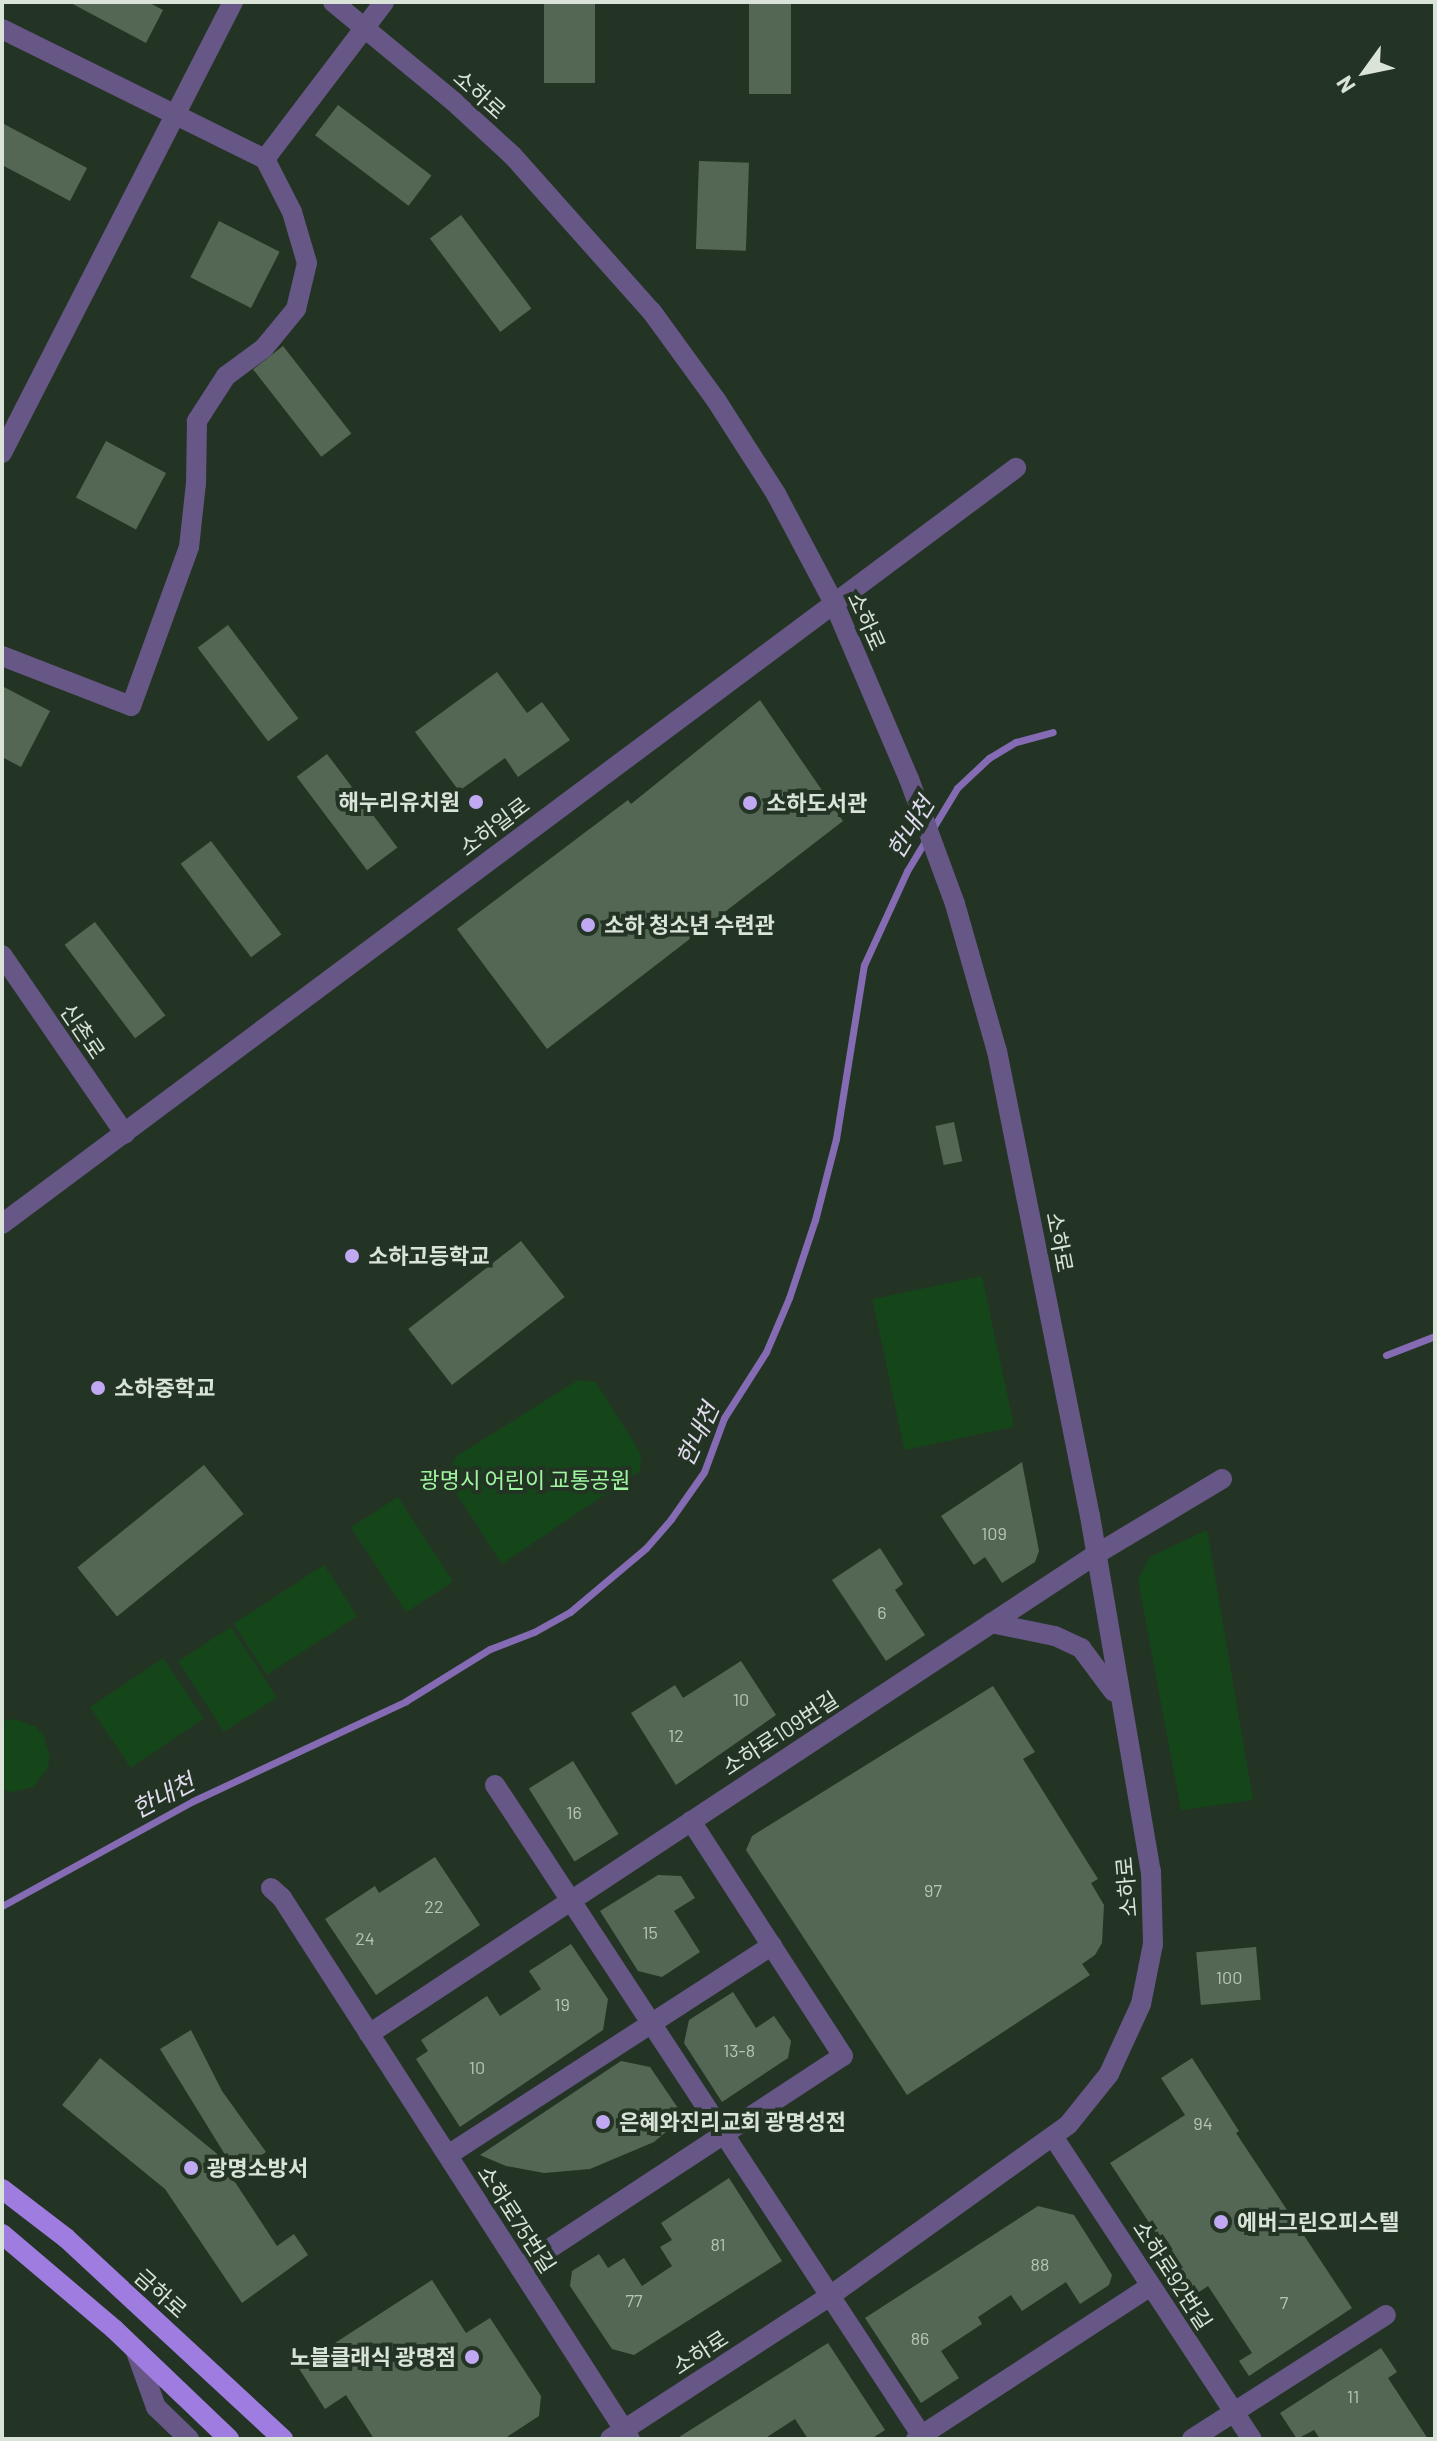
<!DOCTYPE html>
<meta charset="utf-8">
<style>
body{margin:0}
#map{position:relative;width:1437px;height:2441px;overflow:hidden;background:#243424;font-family:Barlow,"Noto Sans KR",sans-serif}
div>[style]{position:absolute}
.green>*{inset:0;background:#144619;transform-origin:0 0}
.stream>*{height:7px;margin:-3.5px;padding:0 3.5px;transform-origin:3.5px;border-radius:3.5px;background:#846bb4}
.building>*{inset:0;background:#546754;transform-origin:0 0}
.minor>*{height:20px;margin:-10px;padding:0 10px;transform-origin:10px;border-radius:10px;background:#675787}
.major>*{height:20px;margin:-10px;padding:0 10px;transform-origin:10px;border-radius:10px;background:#9f7cdf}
.dots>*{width:22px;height:22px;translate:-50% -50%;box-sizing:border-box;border:4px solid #243424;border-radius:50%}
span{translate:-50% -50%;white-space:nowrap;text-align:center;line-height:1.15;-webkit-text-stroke:8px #243424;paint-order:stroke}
.number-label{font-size:18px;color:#b8c4b7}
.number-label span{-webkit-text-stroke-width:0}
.street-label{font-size:22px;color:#d9e3d8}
.poi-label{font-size:22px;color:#d9e3d8;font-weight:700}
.right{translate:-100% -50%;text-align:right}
.left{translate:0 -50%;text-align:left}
.park-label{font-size:22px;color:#9ff6a1}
.water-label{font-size:24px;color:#e1dbf0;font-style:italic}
.frame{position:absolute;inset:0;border:4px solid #d9e3d8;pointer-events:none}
.north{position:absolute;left:1325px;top:32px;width:80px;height:80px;-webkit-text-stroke:6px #243424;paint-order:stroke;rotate:237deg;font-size:22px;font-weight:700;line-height:32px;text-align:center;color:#d9e3d8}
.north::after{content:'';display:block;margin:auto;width:28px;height:36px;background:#d9e3d8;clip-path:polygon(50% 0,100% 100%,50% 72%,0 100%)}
</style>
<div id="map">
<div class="green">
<div style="left:982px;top:1276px;width:154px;height:112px;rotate:78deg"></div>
<div style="clip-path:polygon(578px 1380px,595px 1382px,600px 1389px,641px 1454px,640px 1471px,502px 1564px,448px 1481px,451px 1466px,457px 1456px)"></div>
<div style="left:398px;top:1497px;width:101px;height:56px;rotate:57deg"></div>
<div style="clip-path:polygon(1207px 1530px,1253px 1800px,1181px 1810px,1138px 1580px,1150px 1557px)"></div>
<div style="left:324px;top:1565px;width:61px;height:108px;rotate:57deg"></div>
<div style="left:231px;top:1627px;width:84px;height:63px;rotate:57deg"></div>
<div style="left:163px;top:1658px;width:73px;height:88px;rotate:56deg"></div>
<div style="clip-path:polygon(15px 1719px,36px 1727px,44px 1736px,50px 1758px,47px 1769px,33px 1787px,11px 1792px,2px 1790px,2px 1721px)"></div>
</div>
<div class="stream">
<div style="left:1386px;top:1355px;width:53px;rotate:-21.2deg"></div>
<div style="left:2px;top:1906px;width:218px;rotate:-28.8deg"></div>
<div style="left:193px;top:1801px;width:235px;rotate:-25.1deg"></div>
<div style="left:406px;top:1701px;width:99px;rotate:-31.8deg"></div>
<div style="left:490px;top:1649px;width:47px;rotate:-21.1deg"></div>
<div style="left:534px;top:1632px;width:41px;rotate:-29.1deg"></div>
<div style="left:570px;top:1612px;width:99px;rotate:-40.1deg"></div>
<div style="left:646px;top:1548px;width:38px;rotate:-49deg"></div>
<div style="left:671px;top:1519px;width:57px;rotate:-54.9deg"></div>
<div style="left:704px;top:1472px;width:58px;rotate:-69.7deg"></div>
<div style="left:724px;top:1418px;width:78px;rotate:-57.5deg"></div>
<div style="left:766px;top:1352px;width:59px;rotate:-66.9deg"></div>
<div style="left:789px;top:1298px;width:82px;rotate:-71.6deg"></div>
<div style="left:815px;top:1220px;width:84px;rotate:-75.5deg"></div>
<div style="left:836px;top:1139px;width:176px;rotate:-80.9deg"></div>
<div style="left:864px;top:965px;width:103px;rotate:-65.4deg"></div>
<div style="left:907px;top:871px;width:97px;rotate:-58.9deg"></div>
<div style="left:957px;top:788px;width:44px;rotate:-43.2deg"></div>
<div style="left:989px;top:758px;width:31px;rotate:-31deg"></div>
<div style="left:1016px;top:742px;width:38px;rotate:-15deg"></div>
</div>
<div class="building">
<div style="clip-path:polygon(69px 2px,148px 2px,163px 10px,146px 43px)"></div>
<div style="left:544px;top:2px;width:51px;height:81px"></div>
<div style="left:749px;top:2px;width:42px;height:92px"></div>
<div style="left:338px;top:105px;width:117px;height:38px;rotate:37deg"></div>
<div style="clip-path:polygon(2px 123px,87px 168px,70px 201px,2px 165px)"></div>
<div style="left:699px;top:161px;width:50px;height:88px;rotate:2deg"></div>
<div style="left:461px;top:215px;width:117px;height:39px;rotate:53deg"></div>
<div style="left:219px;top:221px;width:68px;height:63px;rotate:27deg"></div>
<div style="left:283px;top:346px;width:111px;height:38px;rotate:52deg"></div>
<div style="left:106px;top:441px;width:68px;height:64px;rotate:28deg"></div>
<div style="left:228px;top:625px;width:117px;height:38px;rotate:53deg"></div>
<div style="clip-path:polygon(497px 672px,527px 713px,542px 702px,570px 740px,518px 777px,505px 758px,459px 791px,415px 732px)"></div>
<div style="clip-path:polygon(2px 686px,50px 711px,21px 767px,2px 757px)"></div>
<div style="clip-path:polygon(760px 700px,843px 821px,547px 1049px,457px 929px,628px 800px,631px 804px)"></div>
<div style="left:327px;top:754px;width:117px;height:38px;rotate:53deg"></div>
<div style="left:211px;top:841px;width:117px;height:38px;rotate:53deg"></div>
<div style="left:95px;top:922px;width:117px;height:38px;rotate:53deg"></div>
<div style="left:954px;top:1122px;width:40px;height:19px;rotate:78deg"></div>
<div style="left:521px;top:1241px;width:71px;height:143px;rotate:52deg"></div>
<div style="clip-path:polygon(1022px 1462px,1039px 1551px,1035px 1562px,1002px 1583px,985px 1557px,974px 1565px,941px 1516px)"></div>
<div style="left:204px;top:1465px;width:63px;height:163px;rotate:51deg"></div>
<div style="clip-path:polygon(880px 1548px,903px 1584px,895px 1590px,925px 1635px,886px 1661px,832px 1580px)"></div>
<div style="clip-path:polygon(741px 1661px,776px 1715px,676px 1785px,631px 1713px,675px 1685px,683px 1698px)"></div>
<div style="clip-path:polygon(993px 1686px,1035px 1752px,1023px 1759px,1098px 1879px,1091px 1883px,1104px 1905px,1102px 1943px,1095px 1955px,1082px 1964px,1090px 1975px,907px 2095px,746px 1850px,752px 1836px)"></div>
<div style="left:573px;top:1761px;width:86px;height:52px;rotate:58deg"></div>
<div style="clip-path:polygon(435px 1857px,480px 1925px,376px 1995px,325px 1919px,375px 1886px,379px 1893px)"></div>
<div style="clip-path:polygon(658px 1875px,681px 1876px,695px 1898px,674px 1911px,700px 1952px,662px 1977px,638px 1971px,600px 1911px)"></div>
<div style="clip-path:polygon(571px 1944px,608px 1999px,603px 2030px,460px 2127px,416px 2059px,428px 2051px,421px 2040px,487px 1996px,500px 2016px,541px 1989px,529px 1971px)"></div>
<div style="left:1256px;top:1947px;width:53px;height:60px;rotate:85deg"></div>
<div style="clip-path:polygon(733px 1992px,756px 2028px,774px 2016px,791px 2041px,788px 2058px,722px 2102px,684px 2043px,689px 2020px)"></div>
<div style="clip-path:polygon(191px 2030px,222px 2091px,266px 2152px,231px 2176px,277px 2246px,294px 2234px,308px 2255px,242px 2303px,165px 2189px,62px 2105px,100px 2058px,232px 2166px,160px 2049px)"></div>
<div style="clip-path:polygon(1192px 2058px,1239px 2131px,1236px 2133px,1352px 2308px,1249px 2376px,1239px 2361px,1252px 2353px,1208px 2286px,1196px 2294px,1110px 2163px,1185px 2115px,1161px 2078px)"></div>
<div style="clip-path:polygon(621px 2061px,650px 2067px,684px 2117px,654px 2142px,590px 2169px,544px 2173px,506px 2166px,480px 2155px)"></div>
<div style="clip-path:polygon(729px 2178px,782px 2261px,634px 2355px,612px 2349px,570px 2286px,572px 2271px,599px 2254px,608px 2268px,624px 2258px,642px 2286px,672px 2266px,660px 2247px,672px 2240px,661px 2223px)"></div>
<div style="clip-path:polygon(1038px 2206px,1074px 2215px,1112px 2275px,1109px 2285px,1080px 2304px,1066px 2282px,1022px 2311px,1011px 2295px,978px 2317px,982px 2324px,941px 2351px,959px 2378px,921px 2403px,865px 2318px)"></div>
<div style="clip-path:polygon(432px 2280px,466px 2333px,490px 2318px,541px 2396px,539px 2416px,504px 2439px,374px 2439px,346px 2395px,325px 2409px,298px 2367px)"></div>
<div style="clip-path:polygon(828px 2343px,885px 2430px,871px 2439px,808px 2439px,795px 2419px,764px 2439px,676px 2439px)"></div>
<div style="clip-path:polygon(1381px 2348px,1397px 2372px,1388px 2378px,1428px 2439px,1320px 2439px,1314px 2430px,1297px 2439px,1280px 2413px)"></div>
</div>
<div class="minor">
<div style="left:333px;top:2px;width:156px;rotate:39.5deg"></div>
<div style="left:453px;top:101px;width:80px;rotate:42.5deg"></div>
<div style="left:512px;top:155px;width:210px;rotate:48.3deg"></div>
<div style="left:652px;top:312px;width:109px;rotate:54deg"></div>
<div style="left:716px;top:400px;width:112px;rotate:57.4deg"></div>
<div style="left:776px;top:494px;width:121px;rotate:62deg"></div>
<div style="left:833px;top:601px;width:194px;rotate:66.9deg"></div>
<div style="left:909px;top:779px;width:133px;rotate:69.8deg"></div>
<div style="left:955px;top:904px;width:153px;rotate:74.1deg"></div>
<div style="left:997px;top:1051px;width:474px;rotate:78.7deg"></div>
<div style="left:1090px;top:1516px;width:360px;rotate:80.3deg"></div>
<div style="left:1151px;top:1871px;width:73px;rotate:88.4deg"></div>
<div style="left:1153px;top:1944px;width:61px;rotate:101.3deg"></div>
<div style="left:1141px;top:2004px;width:77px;rotate:114.6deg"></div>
<div style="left:1109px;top:2074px;width:65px;rotate:128.8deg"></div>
<div style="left:1068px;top:2125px;width:293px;rotate:144.3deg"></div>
<div style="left:830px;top:2296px;width:262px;rotate:147deg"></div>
<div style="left:2px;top:29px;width:293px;rotate:26.3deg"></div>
<div style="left:265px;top:159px;width:59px;rotate:63deg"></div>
<div style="left:292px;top:212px;width:53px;rotate:73.6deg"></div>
<div style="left:307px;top:263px;width:47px;rotate:103.4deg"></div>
<div style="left:296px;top:309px;width:50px;rotate:129.4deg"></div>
<div style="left:264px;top:348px;width:47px;rotate:143.6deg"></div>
<div style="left:226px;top:376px;width:54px;rotate:122.8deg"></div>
<div style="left:197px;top:421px;width:62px;rotate:90.9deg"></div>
<div style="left:196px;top:483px;width:64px;rotate:96.2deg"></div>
<div style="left:189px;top:547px;width:169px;rotate:110deg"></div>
<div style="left:131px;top:706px;width:138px;rotate:-158.8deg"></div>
<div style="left:265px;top:159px;width:197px;rotate:-52.8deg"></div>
<div style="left:2px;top:453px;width:507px;rotate:-62.88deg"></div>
<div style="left:2px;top:955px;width:217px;rotate:55.5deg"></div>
<div style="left:2px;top:1224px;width:1265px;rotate:-36.71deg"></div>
<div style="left:991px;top:1623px;width:65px;rotate:11.5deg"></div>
<div style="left:1055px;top:1636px;width:29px;rotate:25deg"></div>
<div style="left:1081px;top:1648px;width:54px;rotate:53.3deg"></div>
<div style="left:495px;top:1785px;width:782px;rotate:56.74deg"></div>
<div style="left:271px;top:1888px;width:15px;rotate:42deg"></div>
<div style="left:282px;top:1898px;width:643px;rotate:57.25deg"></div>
<div style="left:369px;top:2034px;width:870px;rotate:-33.42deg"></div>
<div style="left:1095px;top:1555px;width:148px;rotate:-30.9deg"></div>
<div style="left:1054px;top:2138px;width:360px;rotate:56.7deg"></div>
<div style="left:448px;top:2155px;width:386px;rotate:-32.9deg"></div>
<div style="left:520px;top:2268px;width:386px;rotate:-33.3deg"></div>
<div style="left:843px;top:2056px;width:280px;rotate:-122.9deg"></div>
<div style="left:135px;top:2349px;width:62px;rotate:70.1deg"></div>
<div style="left:156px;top:2407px;width:46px;rotate:44.1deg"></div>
<div style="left:916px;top:2439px;width:280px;rotate:-33.1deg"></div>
<div style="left:1192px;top:2439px;width:230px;rotate:-32.6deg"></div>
</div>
<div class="major">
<div style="left:2px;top:2189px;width:81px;rotate:37.4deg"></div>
<div style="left:66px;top:2238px;width:296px;rotate:42.8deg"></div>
<div style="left:2px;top:2234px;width:147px;rotate:40.3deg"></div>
<div style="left:114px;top:2329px;width:159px;rotate:43.7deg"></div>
</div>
<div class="dots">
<div style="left:476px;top:802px;background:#c0a8f3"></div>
<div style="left:750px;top:803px;background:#c0a8f3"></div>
<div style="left:588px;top:925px;background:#c0a8f3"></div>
<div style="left:352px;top:1256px;background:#c0a8f3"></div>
<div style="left:98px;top:1388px;background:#c0a8f3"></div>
<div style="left:603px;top:2122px;background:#c0a8f3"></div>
<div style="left:191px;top:2168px;background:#c0a8f3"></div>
<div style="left:1221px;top:2222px;background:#c0a8f3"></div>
<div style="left:472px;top:2357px;background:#c0a8f3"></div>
</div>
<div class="number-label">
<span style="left:994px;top:1533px">109</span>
<span style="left:882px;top:1612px">6</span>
<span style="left:741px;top:1699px">10</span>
<span style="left:676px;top:1735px">12</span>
<span style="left:574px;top:1812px">16</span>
<span style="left:933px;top:1890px">97</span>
<span style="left:434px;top:1906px">22</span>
<span style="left:650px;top:1932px">15</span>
<span style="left:365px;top:1938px">24</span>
<span style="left:1229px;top:1977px">100</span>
<span style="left:562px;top:2004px">19</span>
<span style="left:739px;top:2050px">13-8</span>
<span style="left:477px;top:2067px">10</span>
<span style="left:1203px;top:2123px">94</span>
<span style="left:718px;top:2244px">81</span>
<span style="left:1040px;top:2264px">88</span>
<span style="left:634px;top:2300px">77</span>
<span style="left:1284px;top:2302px">7</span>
<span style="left:920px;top:2338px">86</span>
<span style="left:1353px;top:2396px">11</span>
</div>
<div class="street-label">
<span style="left:480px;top:94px;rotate:42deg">소하로</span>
<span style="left:867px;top:621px;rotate:66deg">소하로</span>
<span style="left:494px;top:826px;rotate:-37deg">소하일로</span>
<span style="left:83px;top:1031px;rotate:56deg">신촌로</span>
<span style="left:1060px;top:1242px;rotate:79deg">소하로</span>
<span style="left:780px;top:1733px;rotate:-33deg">소하로109번길</span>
<span style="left:1126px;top:1887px;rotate:-95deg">소하로</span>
<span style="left:517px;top:2219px;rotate:57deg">소하로75번길</span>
<span style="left:1173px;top:2275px;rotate:57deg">소하로92번길</span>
<span style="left:161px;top:2293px;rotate:42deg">금하로</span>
<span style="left:700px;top:2352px;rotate:-33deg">소하로</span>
</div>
<div class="poi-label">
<span class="right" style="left:460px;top:802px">해누리유치원</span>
<span class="left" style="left:766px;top:803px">소하도서관</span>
<span class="left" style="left:604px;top:925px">소하 청소년 수련관</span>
<span class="left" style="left:368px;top:1256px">소하고등학교</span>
<span class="left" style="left:114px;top:1388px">소하중학교</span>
<span class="left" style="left:619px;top:2122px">은혜와진리교회 광명성전</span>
<span class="left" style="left:207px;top:2168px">광명소방서</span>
<span class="left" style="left:1237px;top:2222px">에버그린오피스텔</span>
<span class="right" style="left:456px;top:2357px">노블클래식 광명점</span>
</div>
<div class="park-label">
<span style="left:525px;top:1480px">광명시 어린이 교통공원</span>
</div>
<div class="water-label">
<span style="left:910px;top:827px;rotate:-59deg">한내천</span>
<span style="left:697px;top:1434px;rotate:-65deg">한내천</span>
<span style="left:163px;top:1795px;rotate:-28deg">한내천</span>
</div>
<div class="frame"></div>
<div class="north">N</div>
</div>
